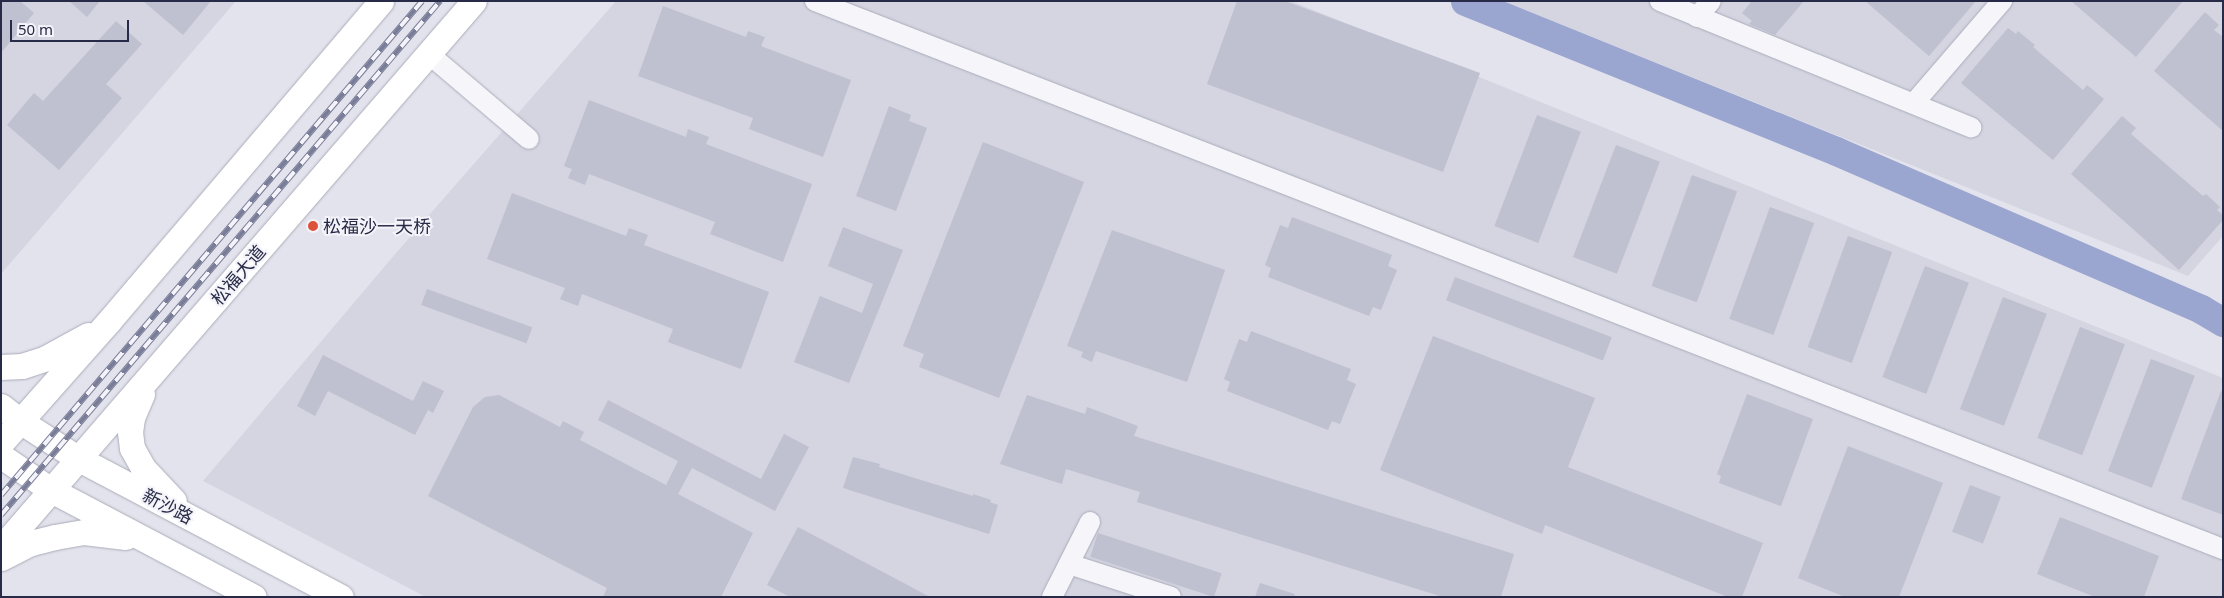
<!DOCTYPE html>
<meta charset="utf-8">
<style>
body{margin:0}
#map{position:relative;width:2224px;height:598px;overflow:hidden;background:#e2e3ec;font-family:"Noto Sans","Noto Sans SC",sans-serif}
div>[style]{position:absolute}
.built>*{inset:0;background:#d4d5e1}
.river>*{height:29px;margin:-14.5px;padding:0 14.5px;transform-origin:14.5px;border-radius:14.5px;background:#9aa5d0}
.building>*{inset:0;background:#bfc0d0;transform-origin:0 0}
.roads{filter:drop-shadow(0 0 1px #aaacba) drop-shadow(0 0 1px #aaacba)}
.minor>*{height:20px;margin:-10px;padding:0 10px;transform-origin:10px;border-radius:10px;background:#f6f6fa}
.major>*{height:25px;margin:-12.5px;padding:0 12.5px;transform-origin:12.5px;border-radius:12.5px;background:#fff}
.rail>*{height:5.5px;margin-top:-2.75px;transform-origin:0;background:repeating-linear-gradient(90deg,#f3f3f9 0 11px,#7a7d98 0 22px);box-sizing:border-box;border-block:1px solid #7a7d98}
.dots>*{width:14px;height:14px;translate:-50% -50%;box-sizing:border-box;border:2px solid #f3f3f9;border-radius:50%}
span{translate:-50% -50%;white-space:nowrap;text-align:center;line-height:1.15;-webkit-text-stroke:4px #f3f3f9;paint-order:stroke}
.poi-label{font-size:18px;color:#282b47}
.left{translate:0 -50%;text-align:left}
.street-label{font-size:18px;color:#282b47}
.frame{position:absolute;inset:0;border:2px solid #282b47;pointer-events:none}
.scale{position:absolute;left:10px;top:20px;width:119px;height:22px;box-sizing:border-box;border:2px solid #282b47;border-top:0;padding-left:6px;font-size:15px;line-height:18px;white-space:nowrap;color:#282b47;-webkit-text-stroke:4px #f3f3f9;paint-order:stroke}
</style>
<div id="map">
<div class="built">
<div style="clip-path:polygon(1px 1px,236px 1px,1px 274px)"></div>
<div style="clip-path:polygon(616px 1px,1291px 1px,2223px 378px,2223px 597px,426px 597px,203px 481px,396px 253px)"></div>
<div style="clip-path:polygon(1503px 1px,2223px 1px,2223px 236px,2188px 276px)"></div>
</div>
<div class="river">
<div style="left:1465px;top:1px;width:400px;rotate:22deg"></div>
<div style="left:1836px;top:151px;width:398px;rotate:23.4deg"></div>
<div style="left:2201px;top:309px;width:26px;rotate:31deg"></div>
</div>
<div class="building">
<div style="clip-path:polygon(1px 1px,20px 1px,34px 13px,1px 53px)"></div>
<div style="clip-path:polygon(69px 1px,100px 1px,87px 17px)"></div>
<div style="clip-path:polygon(143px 1px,211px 1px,183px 35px)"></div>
<div style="clip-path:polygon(1237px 1px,1285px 1px,1480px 73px,1443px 172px,1207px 84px)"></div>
<div style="clip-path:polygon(1752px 1px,1804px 1px,1775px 35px,1749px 24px,1752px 21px,1742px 13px)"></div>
<div style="clip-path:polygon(1865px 1px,1976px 1px,1929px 56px)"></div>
<div style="clip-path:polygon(2071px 1px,2183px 1px,2136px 57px)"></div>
<div style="clip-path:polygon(663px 6px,746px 37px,748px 31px,765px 37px,761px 46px,851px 80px,823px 157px,749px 129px,753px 118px,638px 76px)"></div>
<div style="clip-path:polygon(2205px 12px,2219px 25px,2214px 30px,2223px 37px,2223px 131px,2154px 71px)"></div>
<div style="clip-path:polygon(116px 21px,142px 44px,106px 84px,122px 98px,59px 170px,7px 125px,34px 93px,43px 101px)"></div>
<div style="clip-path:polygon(2008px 28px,2016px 34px,2018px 31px,2035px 45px,2033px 47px,2083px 90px,2087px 85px,2104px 99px,2053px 160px,1961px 83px)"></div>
<div style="clip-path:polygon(589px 100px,686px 137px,688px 129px,709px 137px,706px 144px,812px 184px,783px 262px,710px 234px,715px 222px,589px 174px,585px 185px,568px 178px,572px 169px,564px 166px)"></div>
<div style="clip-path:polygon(889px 106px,911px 115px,909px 121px,927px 128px,896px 211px,856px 196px)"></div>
<div style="left:1537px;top:115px;width:47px;height:119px;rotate:21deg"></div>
<div style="clip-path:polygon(2122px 116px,2136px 128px,2131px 134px,2203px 196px,2206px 194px,2220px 207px,2217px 210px,2223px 215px,2223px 220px,2179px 270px,2071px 174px)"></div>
<div style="clip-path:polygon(983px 142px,1084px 182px,999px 398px,919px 367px,924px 354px,903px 346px)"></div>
<div style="left:1616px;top:145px;width:47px;height:120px;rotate:21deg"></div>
<div style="left:1692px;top:175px;width:48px;height:118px;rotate:20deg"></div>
<div style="clip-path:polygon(512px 193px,626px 236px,629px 228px,648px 235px,644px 245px,769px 292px,741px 369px,668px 342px,673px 329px,582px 294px,578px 306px,560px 299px,565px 288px,487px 259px)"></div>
<div style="left:1770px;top:207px;width:47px;height:119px;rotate:20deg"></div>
<div style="clip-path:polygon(1292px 217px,1392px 255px,1388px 266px,1397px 270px,1381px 310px,1373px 307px,1369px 316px,1268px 277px,1271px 268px,1265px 265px,1280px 225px,1288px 228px)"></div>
<div style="clip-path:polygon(843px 227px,903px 250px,849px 383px,794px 362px,820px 296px,862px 313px,873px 284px,828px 266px)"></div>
<div style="clip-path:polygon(1112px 230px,1225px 270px,1187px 382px,1096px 351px,1092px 362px,1081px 357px,1083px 352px,1067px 346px)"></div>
<div style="left:1848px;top:236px;width:47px;height:118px;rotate:20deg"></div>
<div style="left:1925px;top:266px;width:47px;height:119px;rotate:21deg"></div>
<div style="left:1455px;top:277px;width:168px;height:25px;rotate:21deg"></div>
<div style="left:427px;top:289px;width:112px;height:17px;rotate:20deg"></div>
<div style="left:2003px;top:297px;width:47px;height:120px;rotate:21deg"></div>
<div style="left:2080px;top:327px;width:48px;height:119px;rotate:21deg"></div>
<div style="clip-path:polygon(1251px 331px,1351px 369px,1347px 380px,1356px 384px,1340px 424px,1332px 421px,1328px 430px,1227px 391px,1230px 382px,1224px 379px,1239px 339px,1247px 342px)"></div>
<div style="clip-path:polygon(1433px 336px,1595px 398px,1568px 467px,1763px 543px,1742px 597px,1728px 597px,1545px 525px,1542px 534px,1380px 470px)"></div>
<div style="clip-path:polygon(323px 355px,413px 401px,423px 381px,444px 391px,433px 413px,428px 410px,415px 435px,328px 391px,315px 416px,297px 406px)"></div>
<div style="left:2151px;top:359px;width:47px;height:120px;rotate:21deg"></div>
<div style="clip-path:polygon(2221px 391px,2223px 392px,2223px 515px,2181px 499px)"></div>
<div style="clip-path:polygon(1747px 394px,1813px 419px,1781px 506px,1719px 483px,1721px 476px,1717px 474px)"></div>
<div style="clip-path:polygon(499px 395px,560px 427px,563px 421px,584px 432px,580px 440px,666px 485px,678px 461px,598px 420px,608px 400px,761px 479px,784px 434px,809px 447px,775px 511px,692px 468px,678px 494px,753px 533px,721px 597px,603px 597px,607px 588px,428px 496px,473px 407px,485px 397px)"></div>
<div style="clip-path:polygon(1027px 395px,1085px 414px,1087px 407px,1138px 426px,1134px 436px,1514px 554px,1501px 597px,1443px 597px,1137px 502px,1140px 492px,1066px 469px,1062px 484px,1000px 464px)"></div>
<div style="clip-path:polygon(1848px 446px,1943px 483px,1899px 597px,1845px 597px,1798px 578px)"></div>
<div style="clip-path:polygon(853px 457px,880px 464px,879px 467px,973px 496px,973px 494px,991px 500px,990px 502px,998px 505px,989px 534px,843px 488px)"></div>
<div style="left:1970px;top:485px;width:33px;height:50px;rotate:21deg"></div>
<div style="clip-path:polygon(2060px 517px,2159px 556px,2144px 597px,2095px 597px,2037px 574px)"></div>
<div style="clip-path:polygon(798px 527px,930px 597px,790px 597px,767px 585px)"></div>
<div style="left:1098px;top:533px;width:130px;height:25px;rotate:18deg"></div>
<div style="clip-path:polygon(1260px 583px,1295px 594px,1294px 597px,1255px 597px)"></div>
</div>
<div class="roads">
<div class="minor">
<div style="left:815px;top:1px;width:1511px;rotate:21.27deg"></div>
<div style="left:1660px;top:1px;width:336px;rotate:22.1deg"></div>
<div style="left:1697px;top:17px;width:21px;rotate:-49deg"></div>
<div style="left:429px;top:54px;width:131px;rotate:40.4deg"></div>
<div style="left:1914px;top:103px;width:135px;rotate:-49.2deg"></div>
<div style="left:1069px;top:564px;width:107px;rotate:17.9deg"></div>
<div style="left:1052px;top:597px;width:84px;rotate:-63.1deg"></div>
</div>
<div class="major">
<div style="left:1px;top:367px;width:21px;rotate:-3deg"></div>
<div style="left:22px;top:366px;width:25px;rotate:-18deg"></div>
<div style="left:46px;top:358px;width:48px;rotate:-28.7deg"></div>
<div style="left:142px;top:394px;width:26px;rotate:113deg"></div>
<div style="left:132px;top:418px;width:14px;rotate:98deg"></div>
<div style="left:130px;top:432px;width:16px;rotate:83deg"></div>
<div style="left:132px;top:448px;width:23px;rotate:61deg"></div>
<div style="left:143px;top:468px;width:45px;rotate:46.8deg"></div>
<div style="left:1px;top:406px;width:24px;rotate:38deg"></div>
<div style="left:20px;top:421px;width:70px;rotate:32.8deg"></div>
<div style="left:79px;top:459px;width:296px;rotate:27.8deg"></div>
<div style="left:1px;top:443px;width:163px;rotate:-48.5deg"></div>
<div style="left:109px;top:321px;width:420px;rotate:-49.6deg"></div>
<div style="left:1px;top:456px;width:60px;rotate:34.2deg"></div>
<div style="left:51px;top:490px;width:229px;rotate:27.8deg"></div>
<div style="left:1px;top:548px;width:723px;rotate:-49.15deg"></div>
<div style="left:1px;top:558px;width:34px;rotate:-27deg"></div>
<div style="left:31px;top:543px;width:25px;rotate:-14deg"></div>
<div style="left:55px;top:537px;width:29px;rotate:-10deg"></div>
<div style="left:84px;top:532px;width:42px;rotate:6.8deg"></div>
</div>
</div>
<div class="rail">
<div style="left:1px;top:495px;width:649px;rotate:-49.56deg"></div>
<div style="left:1px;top:515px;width:676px;rotate:-49.5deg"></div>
</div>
<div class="dots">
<div style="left:313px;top:226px;background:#dd513b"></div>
</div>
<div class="poi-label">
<span class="left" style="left:323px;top:226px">松福沙一天桥</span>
</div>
<div class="street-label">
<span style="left:238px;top:275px;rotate:-49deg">松福大道</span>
<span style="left:168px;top:506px;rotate:28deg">新沙路</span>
</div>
<div class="frame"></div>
<div class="scale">50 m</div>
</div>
